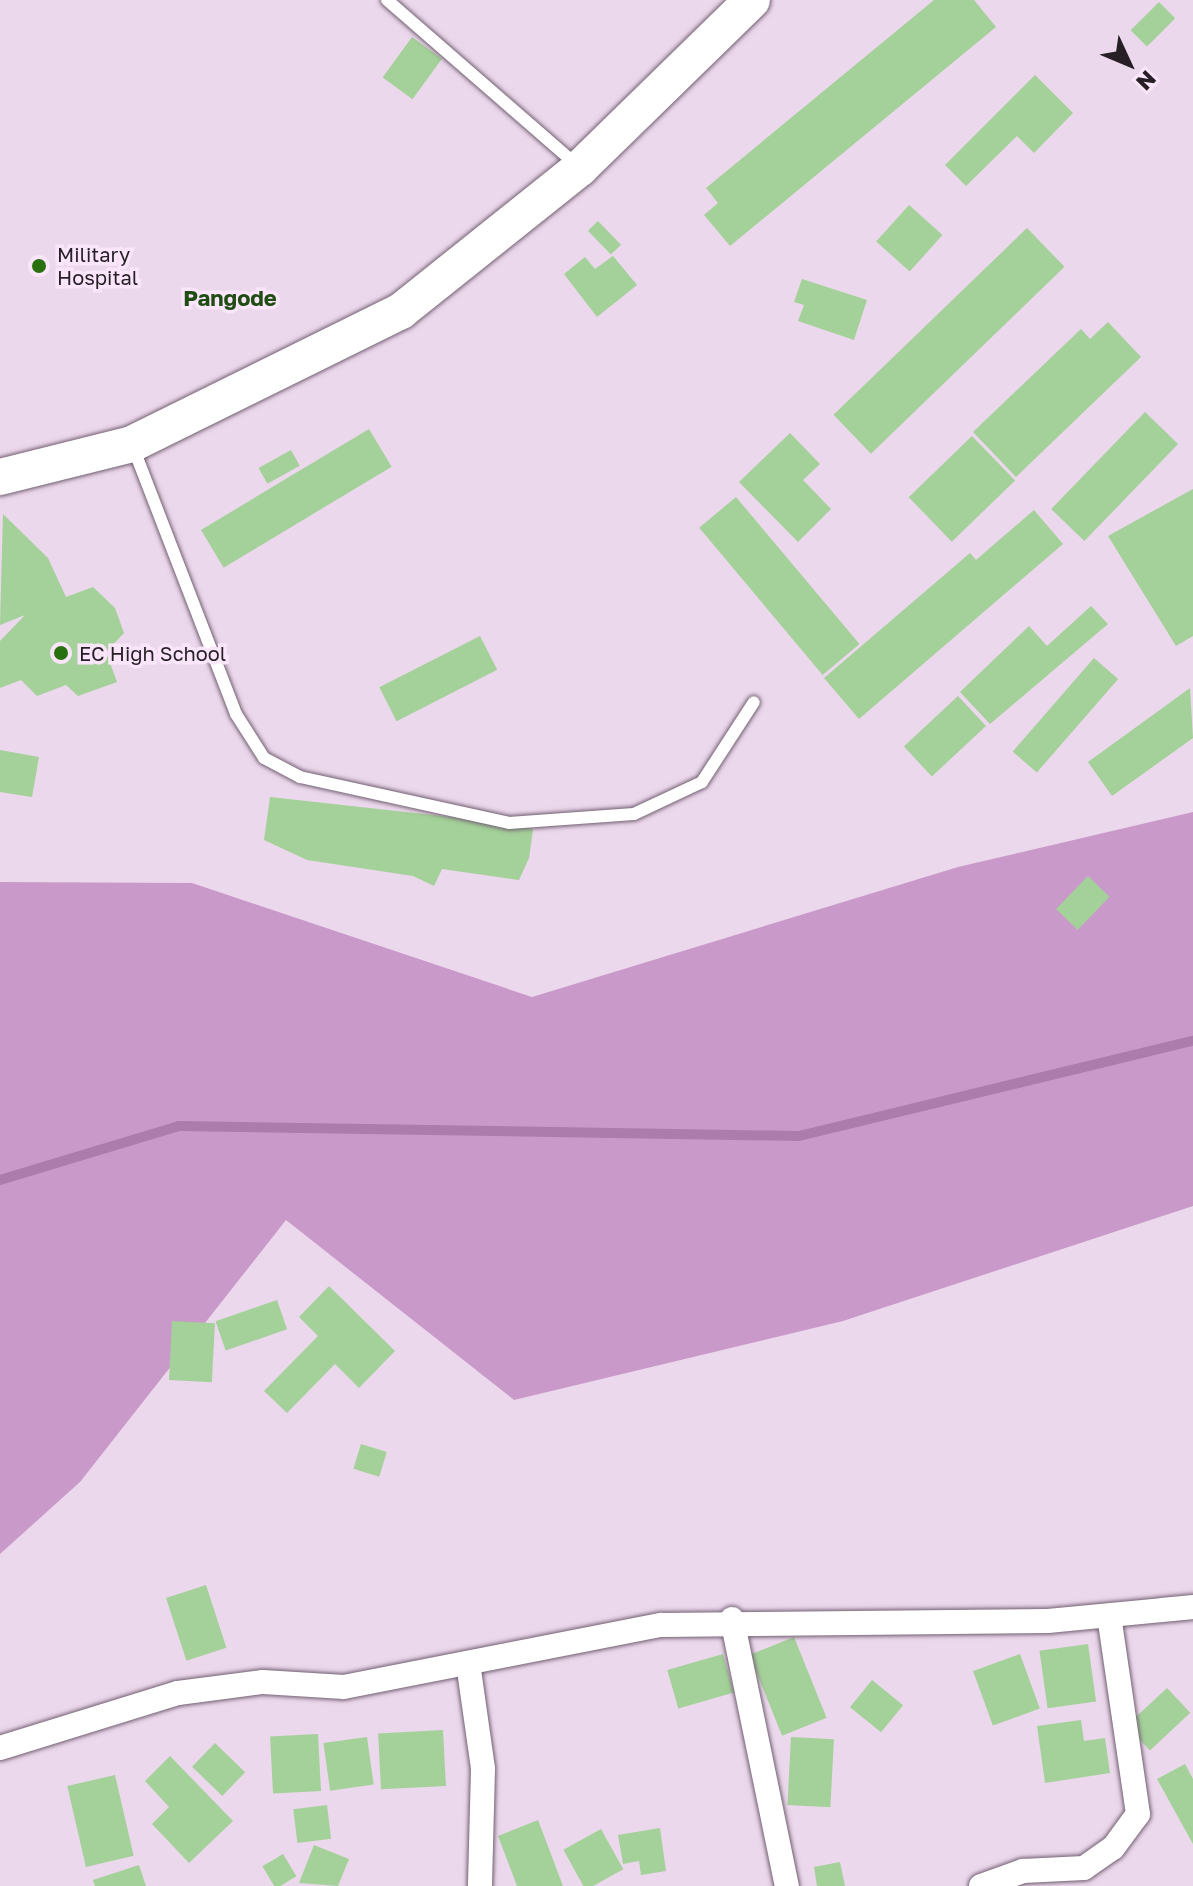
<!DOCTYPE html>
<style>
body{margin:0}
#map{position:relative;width:1193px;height:1886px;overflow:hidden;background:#ecd8ec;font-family:"Golos Text",sans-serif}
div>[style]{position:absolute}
.green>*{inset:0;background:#c99ac9}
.stream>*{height:10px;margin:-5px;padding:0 5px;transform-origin:5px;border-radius:5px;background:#ac7cac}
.building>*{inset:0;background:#a4d099;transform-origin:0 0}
.roads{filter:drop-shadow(0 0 2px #726072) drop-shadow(0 0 2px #726072)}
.service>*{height:12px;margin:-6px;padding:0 6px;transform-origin:6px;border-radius:6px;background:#fff}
.minor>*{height:24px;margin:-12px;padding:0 12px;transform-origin:12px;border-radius:12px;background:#fff}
.secondary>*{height:36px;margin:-18px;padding:0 18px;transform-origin:18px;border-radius:18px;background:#fff}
.dots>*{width:22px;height:22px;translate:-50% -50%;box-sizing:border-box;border:4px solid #fae5fa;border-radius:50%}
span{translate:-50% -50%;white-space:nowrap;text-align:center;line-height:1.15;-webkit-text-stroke:7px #fae5fa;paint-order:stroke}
.poi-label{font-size:20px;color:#261f26}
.left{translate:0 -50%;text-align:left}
.neighbourhood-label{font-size:22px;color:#204d13;font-weight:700}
.north{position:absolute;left:1089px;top:24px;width:80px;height:80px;-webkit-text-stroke:6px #fae5fa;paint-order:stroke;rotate:134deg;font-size:22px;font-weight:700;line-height:32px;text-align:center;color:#261f26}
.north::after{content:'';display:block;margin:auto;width:28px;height:36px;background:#261f26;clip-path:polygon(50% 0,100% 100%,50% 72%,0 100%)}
</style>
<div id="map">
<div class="green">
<div style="clip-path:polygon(1193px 812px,1193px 1206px,843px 1321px,514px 1400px,286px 1220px,80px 1482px,0 1554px,0 882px,192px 883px,532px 997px,958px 867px)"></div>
</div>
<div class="stream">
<div style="left:0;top:1180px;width:187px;rotate:-16.8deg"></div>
<div style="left:179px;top:1126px;width:620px;rotate:0.92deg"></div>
<div style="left:799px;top:1136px;width:405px;rotate:-13.6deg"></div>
</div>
<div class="building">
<div style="clip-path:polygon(934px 0,974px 0,996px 27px,730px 246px,704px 215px,718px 203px,706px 188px)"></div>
<div style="left:1159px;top:2px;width:23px;height:40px;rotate:45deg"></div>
<div style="left:412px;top:37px;width:37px;height:50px;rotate:36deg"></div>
<div style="clip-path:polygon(1035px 75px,1073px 113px,1034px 153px,1017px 136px,966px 186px,945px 165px)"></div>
<div style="left:909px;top:205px;width:45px;height:49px;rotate:42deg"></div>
<div style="left:598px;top:221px;width:33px;height:14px;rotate:46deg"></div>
<div style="left:1027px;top:228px;width:54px;height:269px;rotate:46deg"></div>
<div style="clip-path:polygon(613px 256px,637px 285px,597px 317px,564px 274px,585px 257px,595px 269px)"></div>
<div style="clip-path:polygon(802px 279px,867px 300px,854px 340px,798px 321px,804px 305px,794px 302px)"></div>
<div style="clip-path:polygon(1108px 322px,1141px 357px,1016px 477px,973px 432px,1081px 329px,1090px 339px)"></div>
<div style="left:1145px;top:412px;width:46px;height:135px;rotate:44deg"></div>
<div style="left:369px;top:429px;width:44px;height:196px;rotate:59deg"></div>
<div style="clip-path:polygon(790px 433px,820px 464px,803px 480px,831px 509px,798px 542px,739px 482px)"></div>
<div style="left:972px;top:436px;width:62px;height:88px;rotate:46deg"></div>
<div style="left:291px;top:450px;width:18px;height:37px;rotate:61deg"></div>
<div style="clip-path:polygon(1193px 489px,1193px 636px,1176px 646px,1108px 536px)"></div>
<div style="left:736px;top:497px;width:192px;height:48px;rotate:50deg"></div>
<div style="clip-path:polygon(1034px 510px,1063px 544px,859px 719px,824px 678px,970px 553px,976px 560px)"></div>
<div style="clip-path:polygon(3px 514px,48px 558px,66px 597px,93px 587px,115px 608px,124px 633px,106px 652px,117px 682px,78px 696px,66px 685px,37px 696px,21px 680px,0 688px,0 641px,25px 615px,0 625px)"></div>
<div style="clip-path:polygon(1091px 606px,1108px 624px,990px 724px,960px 692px,1029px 626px,1047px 646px)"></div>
<div style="left:480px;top:636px;width:38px;height:113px;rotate:63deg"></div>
<div style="left:1094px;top:658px;width:32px;height:124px;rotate:41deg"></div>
<div style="clip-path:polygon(1190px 688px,1193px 738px,1112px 796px,1088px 762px)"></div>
<div style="left:958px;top:696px;width:41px;height:74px;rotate:47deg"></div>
<div style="clip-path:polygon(0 750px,39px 757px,32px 797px,0 792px)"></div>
<div style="clip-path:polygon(270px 797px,524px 825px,533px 830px,529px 858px,519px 880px,442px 869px,434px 886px,413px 876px,307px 860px,264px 840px)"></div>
<div style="left:1088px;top:876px;width:30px;height:46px;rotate:44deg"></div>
<div style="clip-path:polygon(329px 1286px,395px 1351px,359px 1388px,335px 1364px,287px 1413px,264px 1391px,318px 1336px,299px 1317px)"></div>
<div style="left:277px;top:1300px;width:31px;height:65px;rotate:71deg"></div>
<div style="left:172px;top:1321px;width:43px;height:59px;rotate:3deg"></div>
<div style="left:361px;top:1444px;width:27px;height:26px;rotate:17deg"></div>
<div style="left:206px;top:1585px;width:66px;height:42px;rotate:72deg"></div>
<div style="left:794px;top:1637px;width:87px;height:48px;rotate:68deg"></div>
<div style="left:1088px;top:1644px;width:58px;height:49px;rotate:82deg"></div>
<div style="left:723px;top:1654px;width:40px;height:58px;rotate:74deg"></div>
<div style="left:1020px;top:1654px;width:58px;height:50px;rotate:70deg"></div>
<div style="left:872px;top:1680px;width:40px;height:35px;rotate:39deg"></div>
<div style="left:1167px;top:1688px;width:34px;height:55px;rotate:47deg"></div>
<div style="clip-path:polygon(1081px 1720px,1084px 1741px,1105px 1738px,1110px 1773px,1045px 1783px,1037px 1726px)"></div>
<div style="left:443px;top:1730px;width:56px;height:65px;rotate:87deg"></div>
<div style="left:318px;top:1734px;width:57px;height:48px;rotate:87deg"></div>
<div style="left:367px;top:1737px;width:48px;height:44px;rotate:82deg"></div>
<div style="left:791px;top:1737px;width:43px;height:68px;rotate:3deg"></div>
<div style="left:215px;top:1743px;width:42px;height:33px;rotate:44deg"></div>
<div style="clip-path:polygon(170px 1756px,233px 1821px,189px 1863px,152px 1824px,169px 1807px,145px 1781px)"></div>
<div style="clip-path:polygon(1185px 1764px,1193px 1779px,1193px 1844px,1157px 1779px)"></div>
<div style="left:115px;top:1775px;width:83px;height:49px;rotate:77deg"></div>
<div style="left:327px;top:1805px;width:34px;height:34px;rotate:83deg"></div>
<div style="clip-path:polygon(538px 1820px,563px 1886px,517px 1886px,498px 1836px)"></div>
<div style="clip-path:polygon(660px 1828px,666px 1871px,641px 1875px,639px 1861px,623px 1864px,618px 1835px)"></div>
<div style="left:601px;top:1829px;width:46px;height:43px;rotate:61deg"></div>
<div style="clip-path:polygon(314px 1845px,349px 1859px,338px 1886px,299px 1883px)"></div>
<div style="left:283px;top:1854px;width:26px;height:24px;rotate:59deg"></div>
<div style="clip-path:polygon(840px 1862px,845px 1886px,817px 1886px,814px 1867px)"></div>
<div style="clip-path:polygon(139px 1865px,146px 1886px,95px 1886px,93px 1880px)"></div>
</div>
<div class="roads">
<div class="service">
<div style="left:387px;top:0;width:253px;rotate:41deg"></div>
<div style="left:133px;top:447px;width:286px;rotate:68.9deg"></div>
<div style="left:236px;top:714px;width:52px;rotate:57.5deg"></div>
<div style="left:264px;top:758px;width:41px;rotate:27.8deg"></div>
<div style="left:300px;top:777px;width:214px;rotate:12.4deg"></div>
<div style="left:509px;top:823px;width:125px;rotate:-4.1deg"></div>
<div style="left:634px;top:814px;width:75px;rotate:-25.2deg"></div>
<div style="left:702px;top:782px;width:95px;rotate:-57deg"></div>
</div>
<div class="minor">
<div style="left:732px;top:1619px;width:273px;rotate:78.4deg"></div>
<div style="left:468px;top:1663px;width:107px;rotate:81.9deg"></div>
<div style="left:483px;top:1769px;width:117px;rotate:91.5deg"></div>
<div style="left:0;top:1748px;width:186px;rotate:-17.2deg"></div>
<div style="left:178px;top:1693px;width:86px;rotate:-7.4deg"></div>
<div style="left:263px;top:1682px;width:81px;rotate:3.5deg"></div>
<div style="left:344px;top:1687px;width:323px;rotate:-11.1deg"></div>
<div style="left:661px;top:1625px;width:387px;rotate:-0.6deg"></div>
<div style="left:1048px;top:1621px;width:146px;rotate:-5.5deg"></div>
<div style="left:981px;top:1886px;width:45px;rotate:-19.7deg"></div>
<div style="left:1023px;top:1871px;width:61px;rotate:-2.8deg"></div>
<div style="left:1084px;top:1868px;width:35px;rotate:-35deg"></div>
<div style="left:1113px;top:1848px;width:42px;rotate:-53.7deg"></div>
<div style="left:1138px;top:1814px;width:200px;rotate:-98.3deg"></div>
</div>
<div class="secondary">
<div style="left:0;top:477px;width:136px;rotate:-14deg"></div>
<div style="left:132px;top:444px;width:300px;rotate:-26.3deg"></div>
<div style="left:401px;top:311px;width:229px;rotate:-38.6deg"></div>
<div style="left:580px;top:168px;width:240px;rotate:-44.3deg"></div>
</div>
</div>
<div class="dots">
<div style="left:39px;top:266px;background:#29700f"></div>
<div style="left:61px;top:653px;background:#29700f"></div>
</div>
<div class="poi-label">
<span class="left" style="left:57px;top:266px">Military<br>Hospital</span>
<span class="left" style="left:79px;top:653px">EC High School</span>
</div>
<div class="neighbourhood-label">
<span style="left:230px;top:298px">Pangode</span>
</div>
<div class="north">N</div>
</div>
